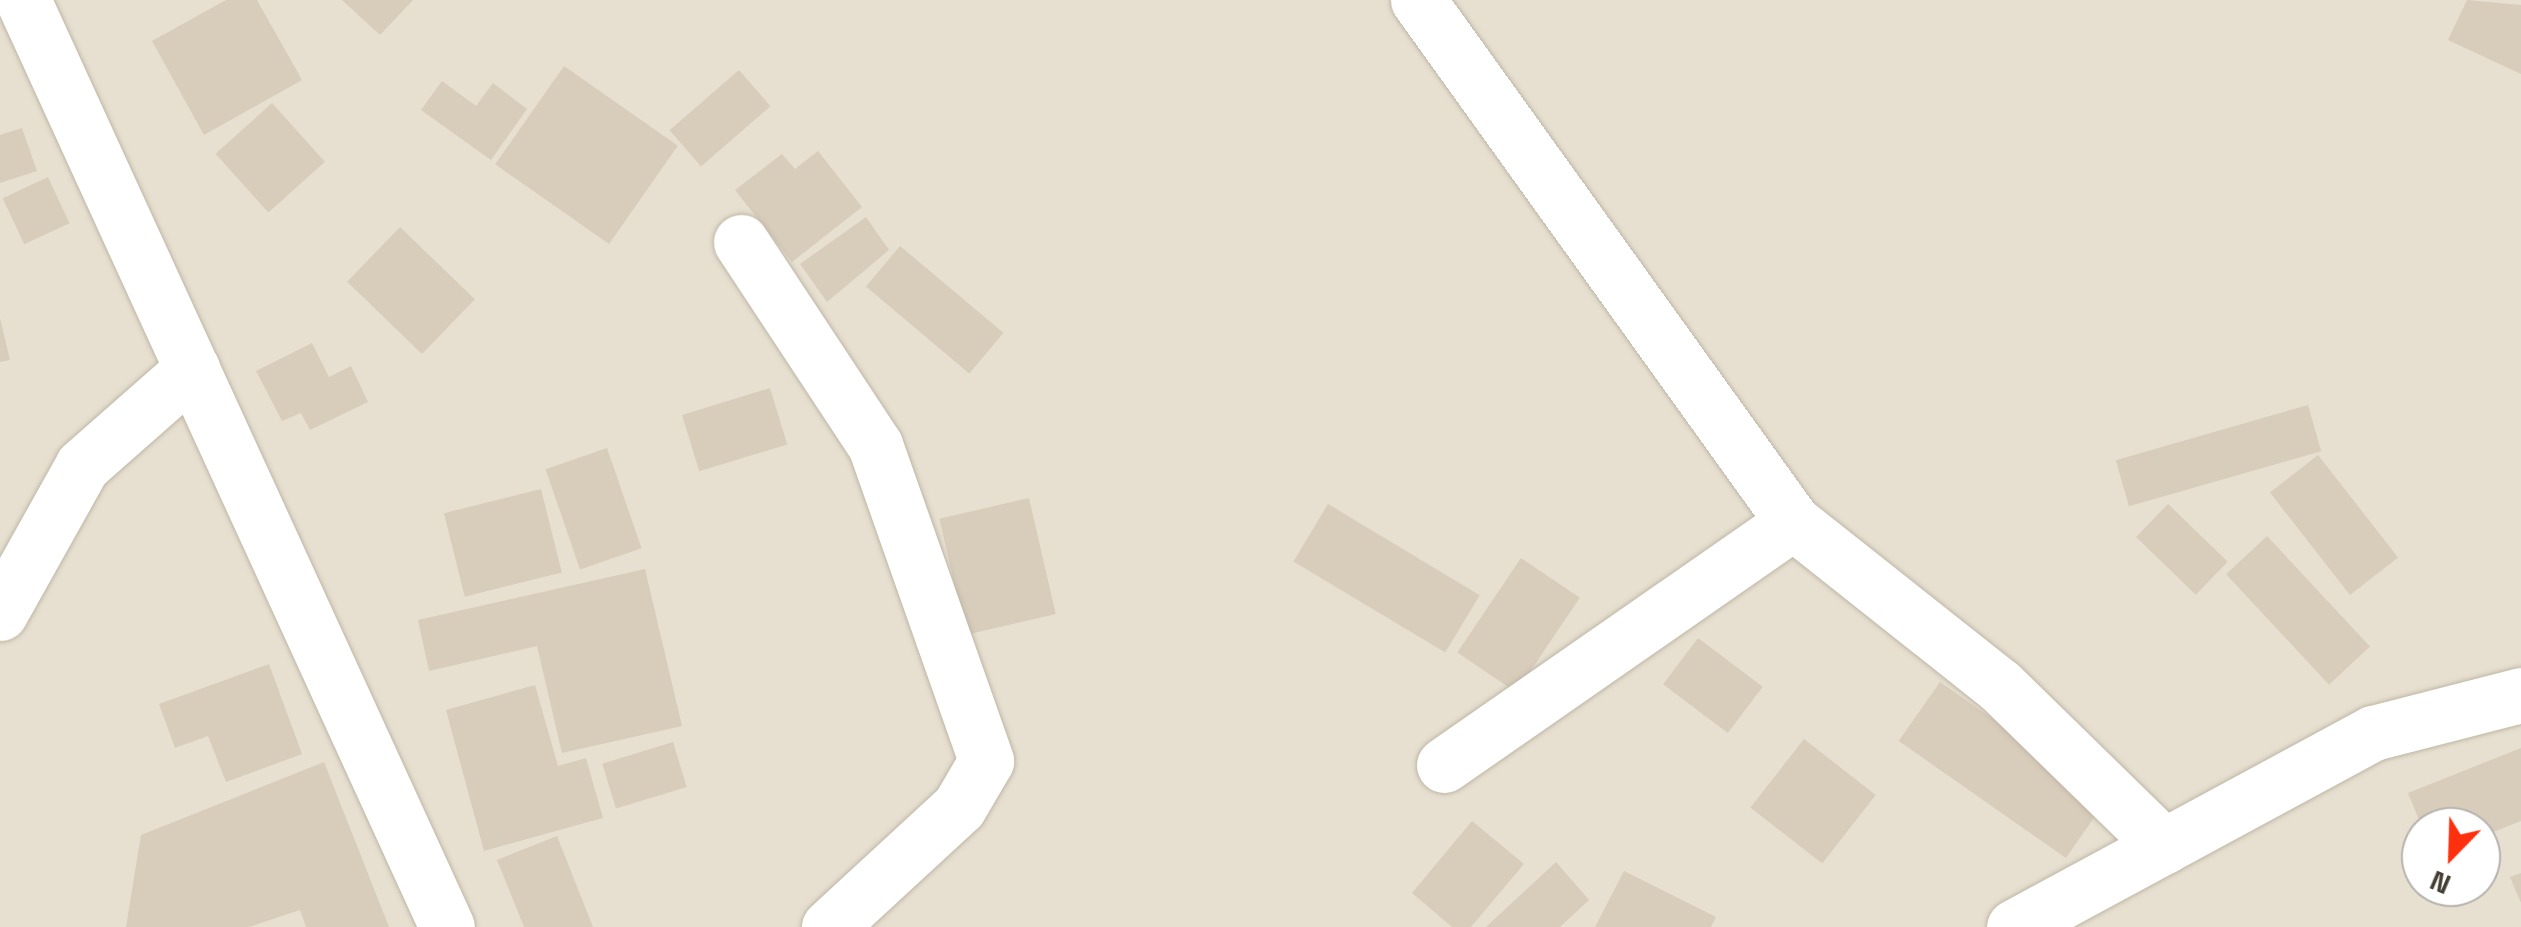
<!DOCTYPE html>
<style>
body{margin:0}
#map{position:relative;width:2521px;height:927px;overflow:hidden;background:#f3eee3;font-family:"Space Grotesk",sans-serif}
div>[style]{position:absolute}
.residential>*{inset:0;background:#e7e0d1}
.building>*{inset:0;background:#d8ccbb;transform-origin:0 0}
.roads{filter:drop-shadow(0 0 2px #bfb6a5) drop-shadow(0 0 2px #bfb6a5)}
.minor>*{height:55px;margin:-27.5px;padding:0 27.5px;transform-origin:27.5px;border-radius:27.5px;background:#fff}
.tertiary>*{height:55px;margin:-27.5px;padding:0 27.5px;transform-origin:27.5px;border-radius:27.5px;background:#fff}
span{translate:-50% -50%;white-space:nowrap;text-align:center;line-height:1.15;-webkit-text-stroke:8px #fff;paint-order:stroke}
.north{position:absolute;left:2401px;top:807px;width:100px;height:100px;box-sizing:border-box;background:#fff;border:2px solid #b5b2ad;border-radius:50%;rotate:203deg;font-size:28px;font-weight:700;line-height:40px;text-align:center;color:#453e33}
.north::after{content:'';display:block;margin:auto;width:35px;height:45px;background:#ff300e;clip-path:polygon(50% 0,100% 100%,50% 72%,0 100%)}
</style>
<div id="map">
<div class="residential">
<div style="clip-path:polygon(evenodd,0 0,2521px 0,2521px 927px,0 927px,0 0,2421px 827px,2481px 827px,2481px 887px,2421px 887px,2421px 827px)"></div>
</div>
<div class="building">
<div style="clip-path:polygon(226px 0,257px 0,302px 80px,204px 135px,152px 41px)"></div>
<div style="clip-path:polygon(342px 0,413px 0,380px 35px)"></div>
<div style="clip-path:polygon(2467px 0,2521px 5px,2521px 74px,2448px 40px)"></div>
<div style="left:564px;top:66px;width:139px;height:120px;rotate:35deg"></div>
<div style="left:739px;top:70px;width:48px;height:92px;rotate:49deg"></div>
<div style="clip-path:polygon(442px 81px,476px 106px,493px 83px,527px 109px,491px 160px,421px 110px)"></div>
<div style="left:272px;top:103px;width:79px;height:76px;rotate:48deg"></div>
<div style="clip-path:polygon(22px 128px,37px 171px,0 183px,0 135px)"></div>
<div style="clip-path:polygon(818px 151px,862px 207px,792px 262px,735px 190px,782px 154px,795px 169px)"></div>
<div style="left:48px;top:177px;width:51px;height:50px;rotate:65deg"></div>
<div style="clip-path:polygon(866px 217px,889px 250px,827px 302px,800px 264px)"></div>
<div style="left:400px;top:227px;width:104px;height:76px;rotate:44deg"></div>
<div style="left:900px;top:246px;width:135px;height:53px;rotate:40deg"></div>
<div style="clip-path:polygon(0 318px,10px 360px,0 362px)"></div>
<div style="clip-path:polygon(312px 343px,329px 377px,351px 366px,368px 402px,310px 430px,301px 413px,282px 421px,256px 371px)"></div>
<div style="left:770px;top:388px;width:59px;height:92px;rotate:73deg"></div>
<div style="left:2308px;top:405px;width:48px;height:200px;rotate:74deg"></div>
<div style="left:607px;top:448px;width:106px;height:65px;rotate:71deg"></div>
<div style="left:2318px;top:455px;width:130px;height:61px;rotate:52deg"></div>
<div style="left:541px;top:489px;width:86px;height:100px;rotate:76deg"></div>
<div style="left:1029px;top:498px;width:119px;height:92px;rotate:77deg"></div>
<div style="left:1328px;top:504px;width:177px;height:67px;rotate:31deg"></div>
<div style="left:2168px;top:504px;width:83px;height:46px;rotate:44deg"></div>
<div style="left:2267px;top:536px;width:151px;height:56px;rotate:47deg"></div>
<div style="left:1521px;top:558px;width:71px;height:114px;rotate:34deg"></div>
<div style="clip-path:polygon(645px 569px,682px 726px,562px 753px,537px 646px,429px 671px,418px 620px)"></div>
<div style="left:1698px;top:638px;width:81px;height:58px;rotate:37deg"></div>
<div style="clip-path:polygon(269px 664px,302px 754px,226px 782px,208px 736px,175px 748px,159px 704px)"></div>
<div style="left:1940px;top:682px;width:204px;height:72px;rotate:35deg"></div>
<div style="clip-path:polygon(535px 685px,558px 766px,586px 758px,603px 818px,484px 851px,446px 710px)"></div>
<div style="left:1804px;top:739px;width:91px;height:87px;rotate:38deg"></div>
<div style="left:673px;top:742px;width:47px;height:74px;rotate:73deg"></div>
<div style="clip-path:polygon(2521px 748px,2521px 821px,2481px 837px,2481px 827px,2422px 827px,2408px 793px)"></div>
<div style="clip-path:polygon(324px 762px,389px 927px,306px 927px,300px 910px,249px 927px,126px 927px,141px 835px)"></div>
<div style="clip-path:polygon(1472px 821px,1524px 864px,1471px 927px,1452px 927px,1412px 893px)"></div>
<div style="clip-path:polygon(557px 836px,593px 927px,524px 927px,497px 860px)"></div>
<div style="clip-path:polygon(1556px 862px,1589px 900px,1560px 927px,1486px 927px)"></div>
<div style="clip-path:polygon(1624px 871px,1716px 917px,1711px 927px,1595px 927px)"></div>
<div style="clip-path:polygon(2521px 873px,2521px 903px,2510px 877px)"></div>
</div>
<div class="roads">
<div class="minor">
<div style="left:1418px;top:0;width:643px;rotate:54.31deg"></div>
<div style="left:1793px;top:522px;width:263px;rotate:38.4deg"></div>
<div style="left:1999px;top:685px;width:231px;rotate:44.3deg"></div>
<div style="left:741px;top:242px;width:243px;rotate:56.6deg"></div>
<div style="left:875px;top:445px;width:335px;rotate:70.6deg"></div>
<div style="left:986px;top:761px;width:53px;rotate:120.4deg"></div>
<div style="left:959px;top:807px;width:177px;rotate:137.3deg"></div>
<div style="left:0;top:613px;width:168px;rotate:-60.8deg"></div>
<div style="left:82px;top:466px;width:147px;rotate:-41.4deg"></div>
<div style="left:1444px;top:765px;width:425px;rotate:-34.8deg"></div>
<div style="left:2014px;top:927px;width:408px;rotate:-28.4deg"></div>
<div style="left:2373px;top:733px;width:153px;rotate:-14.4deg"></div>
</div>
<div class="tertiary">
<div style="left:23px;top:0;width:1019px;rotate:65.42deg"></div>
</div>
</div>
<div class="north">N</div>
</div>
